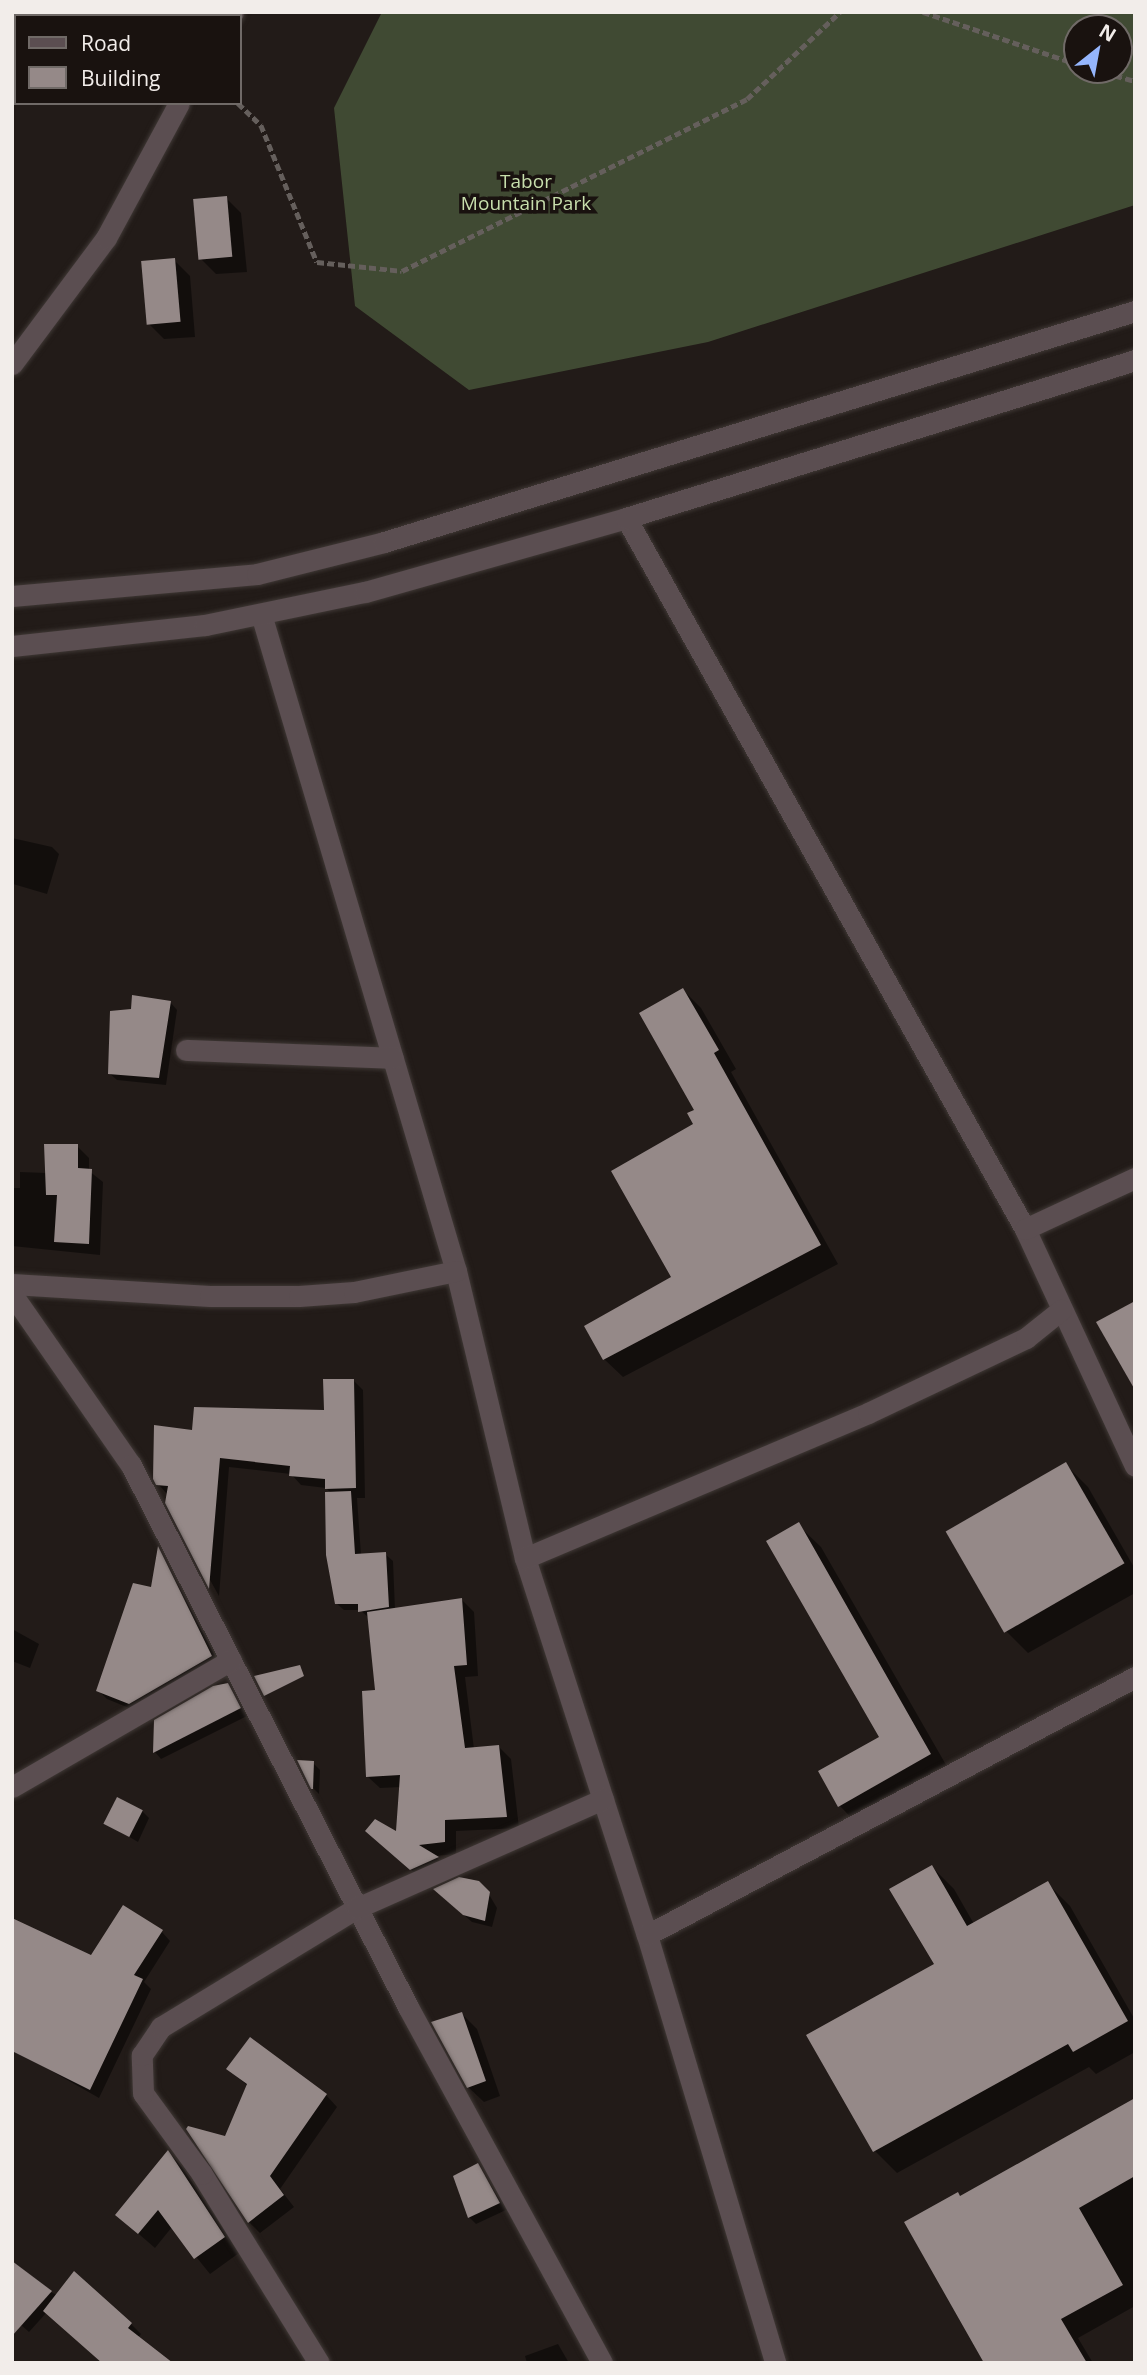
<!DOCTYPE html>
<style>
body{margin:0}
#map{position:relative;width:1147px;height:2375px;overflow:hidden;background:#221b18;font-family:"Open Sans",sans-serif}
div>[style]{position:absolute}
.forest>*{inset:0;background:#404a33}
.shadow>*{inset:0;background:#0007;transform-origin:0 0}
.building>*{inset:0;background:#958988;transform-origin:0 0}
.path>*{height:4.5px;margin-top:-2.25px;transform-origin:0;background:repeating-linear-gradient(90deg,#655f5c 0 7px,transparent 0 10.5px)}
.roads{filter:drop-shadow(0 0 2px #3f3835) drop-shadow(0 0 2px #3f3835)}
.minor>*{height:21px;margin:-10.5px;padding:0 10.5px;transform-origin:10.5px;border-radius:10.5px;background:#5b4e51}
span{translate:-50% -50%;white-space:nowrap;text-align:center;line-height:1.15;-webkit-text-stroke:7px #19120f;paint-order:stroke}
.park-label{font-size:19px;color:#c7deac}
.frame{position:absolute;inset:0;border:14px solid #f2edea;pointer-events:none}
.legend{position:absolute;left:14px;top:14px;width:228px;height:91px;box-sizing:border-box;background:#19120f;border:2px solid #706a67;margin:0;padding:9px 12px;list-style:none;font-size:21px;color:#f2edea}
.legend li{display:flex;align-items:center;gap:14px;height:35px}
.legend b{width:35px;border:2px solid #706a67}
.north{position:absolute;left:1063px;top:14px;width:70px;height:70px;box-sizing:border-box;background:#19120f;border:2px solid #706a67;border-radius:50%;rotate:31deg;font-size:19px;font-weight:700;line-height:28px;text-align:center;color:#f2edea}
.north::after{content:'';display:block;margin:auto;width:24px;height:32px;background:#95b6fd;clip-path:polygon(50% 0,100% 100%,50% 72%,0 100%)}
</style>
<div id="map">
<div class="forest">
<div style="clip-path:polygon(evenodd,382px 12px,1135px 12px,1135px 205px,708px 342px,469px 390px,355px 306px,334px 108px,382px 12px,1077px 28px,1119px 28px,1119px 70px,1077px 70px,1077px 28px)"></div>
</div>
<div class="shadow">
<div style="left:12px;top:34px;width:4px;height:42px;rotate:14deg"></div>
<div style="clip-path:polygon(226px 198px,241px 213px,247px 272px,216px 274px,201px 259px)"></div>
<div style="clip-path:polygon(174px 260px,190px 276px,195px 337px,164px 339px,149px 324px)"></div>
<div style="clip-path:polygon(12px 838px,52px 847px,59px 854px,47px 894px,13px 884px,12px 887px)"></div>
<div style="clip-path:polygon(683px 990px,701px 1008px,736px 1069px,731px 1072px,838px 1264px,623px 1377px,604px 1359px,674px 1278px,696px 1125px)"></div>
<div style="clip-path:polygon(170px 1002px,177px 1010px,166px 1085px,117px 1080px,109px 1073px)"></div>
<div style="clip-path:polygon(77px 1146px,89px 1158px,89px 1171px,103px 1182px,100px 1255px,12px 1246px,12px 1188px,20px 1188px,20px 1172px,47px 1173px)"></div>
<div style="clip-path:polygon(353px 1380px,363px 1390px,365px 1498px,357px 1498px,361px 1555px,385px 1554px,393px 1561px,395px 1610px,462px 1600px,474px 1612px,478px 1676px,465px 1677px,474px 1749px,499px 1747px,511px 1759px,519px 1828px,456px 1831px,456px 1854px,435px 1856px,449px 1870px,424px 1881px,380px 1843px,398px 1834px,401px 1787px,380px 1788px,367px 1776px,377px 1692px,369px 1618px,360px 1610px,344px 1610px,336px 1603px,332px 1494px,326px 1488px,301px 1485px,291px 1474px,229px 1467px,219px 1596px,167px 1502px,168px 1495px,158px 1484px,194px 1432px,326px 1412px)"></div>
<div style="clip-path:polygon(1065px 1464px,1088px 1487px,1135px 1569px,1135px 1593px,1028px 1653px,1005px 1630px)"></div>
<div style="clip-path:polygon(798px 1525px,821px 1547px,953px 1777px,862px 1829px,840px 1806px,882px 1737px)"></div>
<div style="clip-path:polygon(159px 1550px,220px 1665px,139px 1712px,107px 1699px,98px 1690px,153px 1589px)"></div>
<div style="clip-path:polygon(12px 1629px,39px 1644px,30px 1668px,12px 1661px)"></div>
<div style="clip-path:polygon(227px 1685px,247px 1716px,161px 1759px,155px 1752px,155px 1721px)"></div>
<div style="clip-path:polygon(313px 1763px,320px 1770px,319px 1794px,313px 1788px)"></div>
<div style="clip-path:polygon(142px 1811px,149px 1818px,138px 1842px,106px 1823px)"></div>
<div style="clip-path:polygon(932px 1867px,954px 1889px,974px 1924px,1048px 1884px,1070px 1906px,1135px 2020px,1135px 2052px,1096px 2074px,1089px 2067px,897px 2173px,875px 2151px,808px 2035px,936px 1965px)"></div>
<div style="clip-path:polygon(484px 1886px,497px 1908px,492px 1927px,472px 1922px,442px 1896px)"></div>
<div style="clip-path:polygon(162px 1932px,170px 1941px,144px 1982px,151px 1989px,99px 2098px,27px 2057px,92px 1957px)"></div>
<div style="clip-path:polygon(462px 2014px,477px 2029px,500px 2096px,484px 2102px,468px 2087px)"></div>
<div style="clip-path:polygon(228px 2069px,326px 2095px,337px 2107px,280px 2189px,294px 2207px,260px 2233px,249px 2222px,226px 2138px,248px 2086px)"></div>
<div style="clip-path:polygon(1135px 2108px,1135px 2306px,1078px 2338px,1093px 2363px,987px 2363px,961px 2198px)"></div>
<div style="clip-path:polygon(169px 2153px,183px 2168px,239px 2253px,210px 2274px,172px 2227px,155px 2248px,117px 2215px)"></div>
<div style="clip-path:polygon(478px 2165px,506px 2210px,476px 2224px,469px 2217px)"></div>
<div style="clip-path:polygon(50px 2292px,131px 2324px,141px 2334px,138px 2338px,47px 2312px,29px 2332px,12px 2317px)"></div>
<div style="clip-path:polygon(558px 2344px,569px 2363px,527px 2363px,525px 2356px)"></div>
</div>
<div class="building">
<div style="left:227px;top:196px;width:61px;height:34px;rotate:85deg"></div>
<div style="left:175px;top:258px;width:64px;height:34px;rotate:85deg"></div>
<div style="clip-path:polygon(683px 988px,719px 1050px,714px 1053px,821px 1245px,603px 1360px,584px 1326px,671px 1277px,611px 1171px,693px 1124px,687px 1113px,694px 1110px,639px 1013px)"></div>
<div style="clip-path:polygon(132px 995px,171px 1001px,159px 1078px,108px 1074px,110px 1011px,131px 1009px)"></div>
<div style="clip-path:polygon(44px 1144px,78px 1144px,78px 1168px,92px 1169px,89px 1244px,54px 1242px,57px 1195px,46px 1195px)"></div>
<div style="clip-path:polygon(1135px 1301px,1135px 1390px,1096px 1322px)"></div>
<div style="clip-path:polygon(323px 1379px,354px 1379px,356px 1488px,325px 1489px,325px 1479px,289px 1476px,290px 1466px,220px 1458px,209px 1589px,165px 1503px,168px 1486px,156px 1485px,153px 1479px,154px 1425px,192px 1430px,194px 1407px,324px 1410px)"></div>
<div style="left:1066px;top:1462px;width:117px;height:139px;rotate:60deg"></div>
<div style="clip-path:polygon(351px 1491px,355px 1554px,386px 1552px,389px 1607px,358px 1612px,358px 1604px,335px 1604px,326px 1555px,325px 1492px)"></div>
<div style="clip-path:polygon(799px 1522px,931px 1754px,838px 1807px,818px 1771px,879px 1737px,766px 1541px)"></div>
<div style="clip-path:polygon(158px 1546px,212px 1656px,129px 1704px,96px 1691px,133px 1583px,151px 1587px)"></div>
<div style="clip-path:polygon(462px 1598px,467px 1665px,454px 1666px,465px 1748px,499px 1745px,507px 1817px,445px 1820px,445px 1842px,419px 1845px,439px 1857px,410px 1870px,365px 1831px,375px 1819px,396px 1831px,400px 1775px,366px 1777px,362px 1691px,375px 1690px,367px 1612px)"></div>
<div style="clip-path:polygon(300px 1665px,304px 1676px,264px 1696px,254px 1676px)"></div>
<div style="clip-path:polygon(228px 1683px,241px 1708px,153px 1753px,154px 1720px,213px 1686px)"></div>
<div style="clip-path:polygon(297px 1760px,314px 1761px,313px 1789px,311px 1789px)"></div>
<div style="left:117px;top:1797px;width:29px;height:30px;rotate:27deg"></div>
<div style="clip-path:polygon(932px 1865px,967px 1926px,1048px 1881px,1128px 2021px,1073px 2052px,1068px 2044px,873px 2152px,806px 2035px,934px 1964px,889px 1889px)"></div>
<div style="clip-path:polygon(459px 1877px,479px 1881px,490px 1892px,485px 1921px,463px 1915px,433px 1889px)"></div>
<div style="clip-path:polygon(123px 1905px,163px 1930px,134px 1975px,143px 1979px,90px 2090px,12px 2051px,12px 1918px,91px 1955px)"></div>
<div style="clip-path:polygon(462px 2012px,486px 2081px,467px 2088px,431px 2022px)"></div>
<div style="clip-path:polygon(250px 2037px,327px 2094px,270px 2176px,284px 2195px,248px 2223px,186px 2129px,188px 2126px,225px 2136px,247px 2084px,226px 2069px)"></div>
<div style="clip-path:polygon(1135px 2098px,1135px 2176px,1079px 2208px,1123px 2285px,1061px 2319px,1087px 2363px,984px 2363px,904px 2222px,958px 2192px,960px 2196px)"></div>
<div style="clip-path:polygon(168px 2150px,225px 2237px,194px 2259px,158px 2210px,138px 2234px,115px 2215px)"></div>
<div style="clip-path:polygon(478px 2163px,500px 2203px,468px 2218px,453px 2176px)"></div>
<div style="clip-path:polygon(12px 2261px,52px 2291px,12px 2336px)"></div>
<div style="clip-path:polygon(74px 2271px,132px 2323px,128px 2328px,173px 2363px,102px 2363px,43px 2311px)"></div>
</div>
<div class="path">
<div style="left:923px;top:12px;width:163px;rotate:18.7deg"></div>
<div style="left:1095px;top:70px;width:41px;rotate:15.4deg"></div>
<div style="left:238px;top:103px;width:32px;rotate:44deg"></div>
<div style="left:261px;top:125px;width:148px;rotate:67.8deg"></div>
<div style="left:317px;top:262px;width:85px;rotate:6deg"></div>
<div style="left:402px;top:271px;width:385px;rotate:-26.5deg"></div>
<div style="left:747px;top:99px;width:127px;rotate:-43.1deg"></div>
</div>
<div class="roads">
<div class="minor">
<div style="left:231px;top:16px;width:4px;rotate:-63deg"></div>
<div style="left:12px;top:364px;width:157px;rotate:-53.3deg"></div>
<div style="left:106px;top:238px;width:153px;rotate:-61.6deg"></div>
<div style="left:626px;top:518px;width:815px;rotate:60.7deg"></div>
<div style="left:1025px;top:1229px;width:261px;rotate:65.1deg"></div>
<div style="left:12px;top:596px;width:246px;rotate:-5.1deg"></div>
<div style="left:257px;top:574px;width:131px;rotate:-14.1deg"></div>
<div style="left:384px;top:542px;width:786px;rotate:-17.1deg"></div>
<div style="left:261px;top:614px;width:685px;rotate:73.47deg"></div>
<div style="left:456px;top:1271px;width:295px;rotate:76.5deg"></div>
<div style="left:525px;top:1558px;width:396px;rotate:72.1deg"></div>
<div style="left:647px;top:1935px;width:447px;rotate:73.3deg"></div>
<div style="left:12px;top:646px;width:194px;rotate:-6.2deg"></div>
<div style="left:205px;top:625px;width:163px;rotate:-11.7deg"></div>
<div style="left:365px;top:592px;width:271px;rotate:-15.8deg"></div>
<div style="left:626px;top:518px;width:533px;rotate:-17.24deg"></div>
<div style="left:186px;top:1050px;width:207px;rotate:2.2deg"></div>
<div style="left:1025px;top:1229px;width:121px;rotate:-24.9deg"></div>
<div style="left:12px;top:1284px;width:198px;rotate:3.5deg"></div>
<div style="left:210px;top:1296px;width:89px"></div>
<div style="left:299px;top:1296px;width:55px;rotate:-4.2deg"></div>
<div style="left:354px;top:1292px;width:104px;rotate:-11.6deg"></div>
<div style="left:12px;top:1294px;width:208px;rotate:55.2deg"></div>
<div style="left:131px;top:1465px;width:609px;rotate:62.93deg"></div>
<div style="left:408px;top:2007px;width:405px;rotate:61.4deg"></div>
<div style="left:525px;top:1558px;width:372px;rotate:-22.9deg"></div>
<div style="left:868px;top:1413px;width:175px;rotate:-25.4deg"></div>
<div style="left:1026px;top:1338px;width:45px;rotate:-38.7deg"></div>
<div style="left:12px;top:1787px;width:253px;rotate:-30.1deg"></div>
<div style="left:647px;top:1935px;width:552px;rotate:-27.86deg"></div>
<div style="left:319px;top:2363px;width:222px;rotate:-121.8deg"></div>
<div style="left:202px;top:2174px;width:100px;rotate:-126.1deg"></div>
<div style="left:143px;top:2093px;width:38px;rotate:-92deg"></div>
<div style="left:142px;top:2055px;width:34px;rotate:-56deg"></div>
<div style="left:161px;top:2027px;width:229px;rotate:-31.3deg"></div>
<div style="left:357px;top:1908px;width:269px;rotate:-23.9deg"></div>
</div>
</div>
<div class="park-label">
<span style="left:526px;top:193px">Tabor<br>Mountain Park</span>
</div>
<div class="frame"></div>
<ul class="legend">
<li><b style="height:9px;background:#5b4e51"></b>Road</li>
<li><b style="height:19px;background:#958988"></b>Building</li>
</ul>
<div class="north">N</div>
</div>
